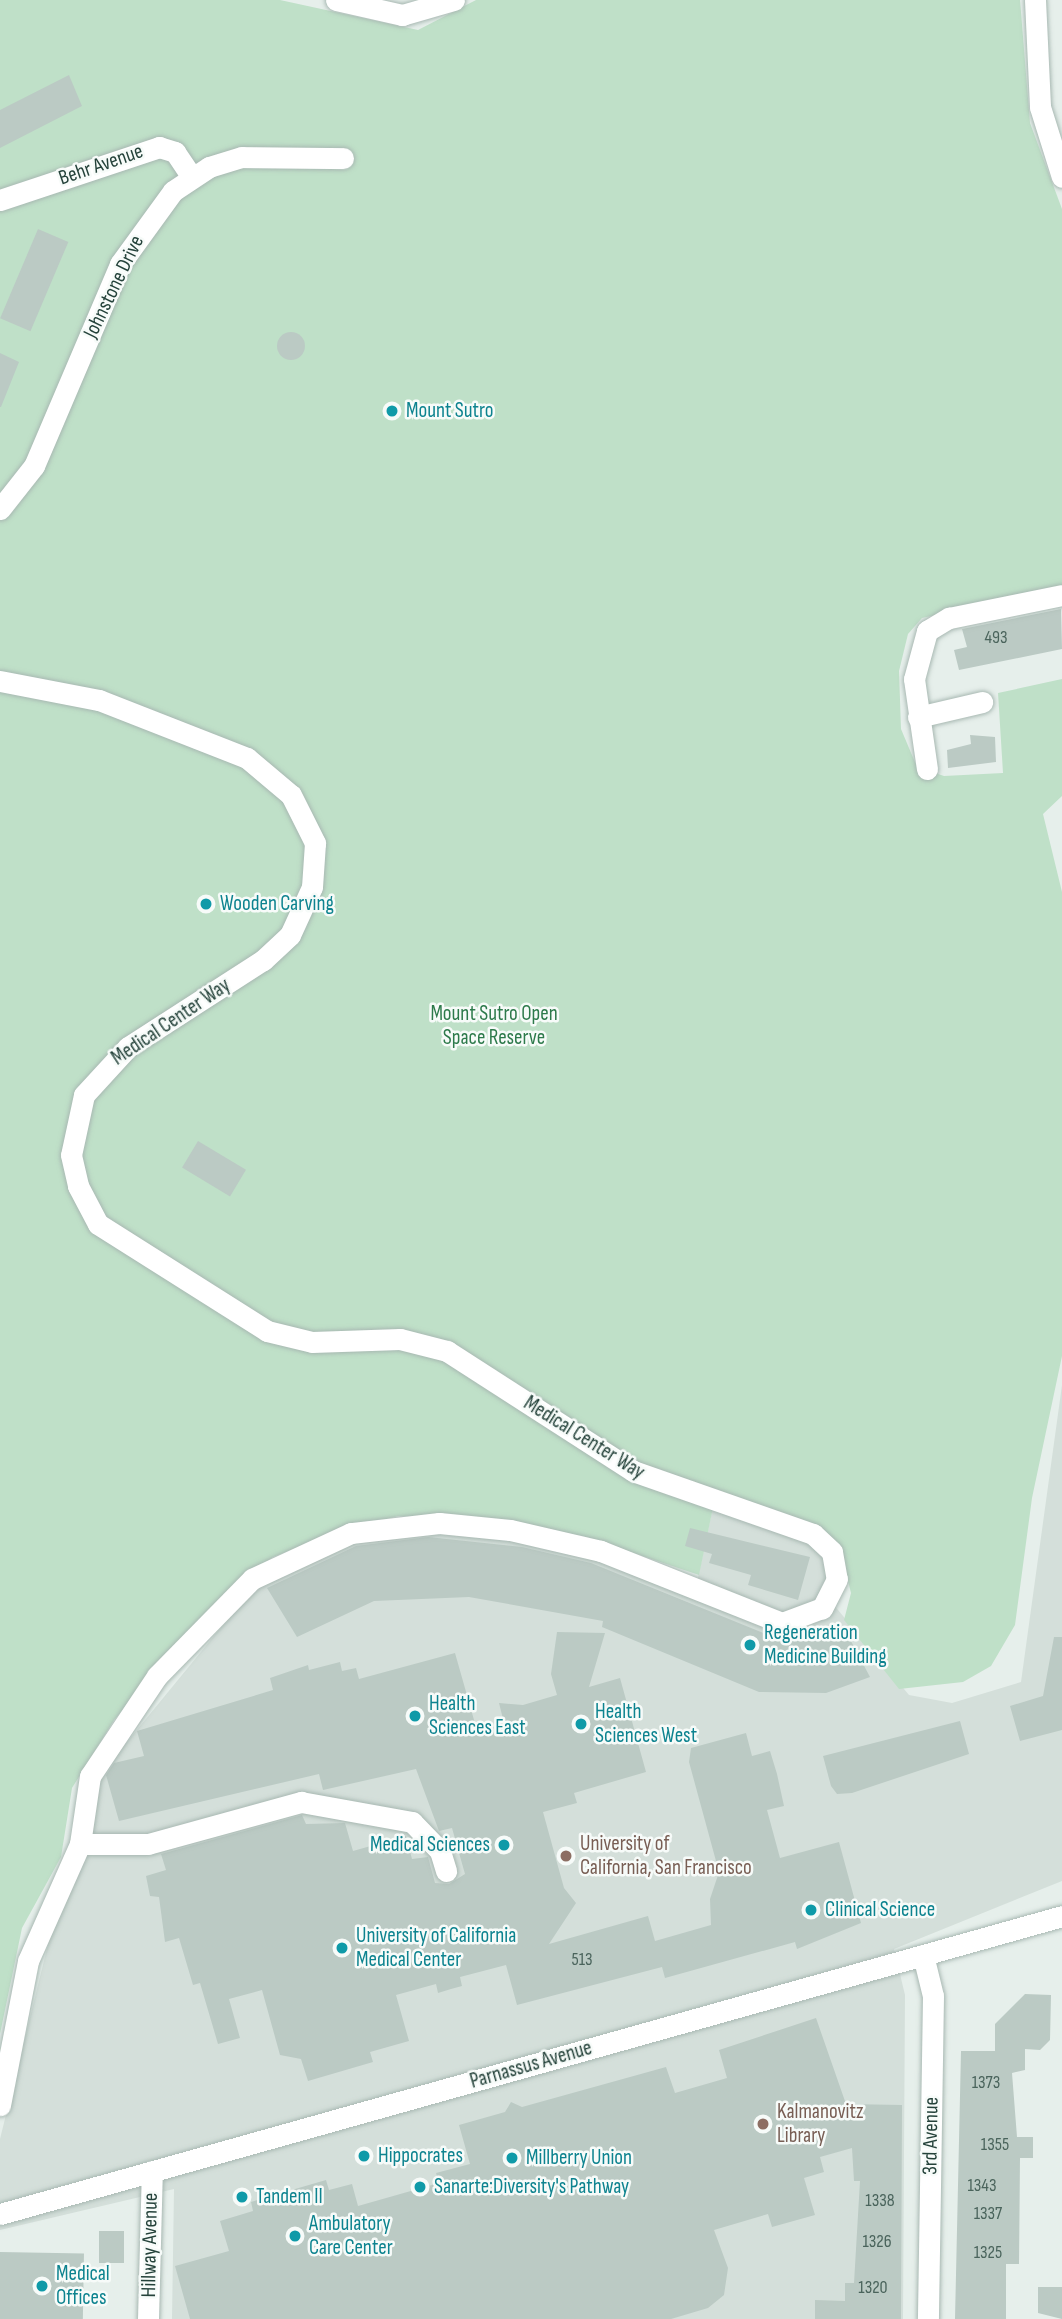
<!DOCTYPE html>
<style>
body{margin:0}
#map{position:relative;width:1062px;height:2319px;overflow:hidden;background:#e6efeb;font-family:"Sofia Sans Condensed",sans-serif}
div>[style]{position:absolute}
.built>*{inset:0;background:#d4dfda}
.green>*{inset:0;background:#bfe0c8}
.building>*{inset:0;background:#bbcac4;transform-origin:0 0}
.round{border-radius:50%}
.roads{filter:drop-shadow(0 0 2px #a8b8b2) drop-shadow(0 0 2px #a8b8b2)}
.street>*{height:21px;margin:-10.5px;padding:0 10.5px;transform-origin:10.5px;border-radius:10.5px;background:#fff}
.secondary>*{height:21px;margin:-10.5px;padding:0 10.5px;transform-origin:10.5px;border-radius:10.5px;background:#fff}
.dots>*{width:19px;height:19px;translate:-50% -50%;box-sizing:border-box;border:4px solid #f7fbf9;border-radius:50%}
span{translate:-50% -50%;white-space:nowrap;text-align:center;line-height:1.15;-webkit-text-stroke:5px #f7fbf9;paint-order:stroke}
.number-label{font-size:18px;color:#4a645c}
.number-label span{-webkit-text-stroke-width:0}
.street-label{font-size:21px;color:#24423a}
.culture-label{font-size:21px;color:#0d838f}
.left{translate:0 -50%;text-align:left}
.right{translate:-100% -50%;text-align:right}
.park-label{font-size:21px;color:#2d7a4b}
.education-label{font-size:21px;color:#785e54}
</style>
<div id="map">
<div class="built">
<div style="clip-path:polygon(1062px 1385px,1062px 1881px,894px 1949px,905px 1995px,903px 2319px,172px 2319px,174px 2189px,0 2230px,0 2139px,76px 1831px,109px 1764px,269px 1569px,390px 1526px,488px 1527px,696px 1587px,715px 1497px,829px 1537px,833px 1604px,909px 1695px,952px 1703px,1021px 1682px)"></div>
</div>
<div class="green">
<div style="clip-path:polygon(0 0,280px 0,418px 30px,476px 0,1020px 0,1030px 123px,1062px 209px,1062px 587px,922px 618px,908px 634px,899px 671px,901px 729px,917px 767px,944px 776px,1003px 773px,998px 693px,1062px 679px,1062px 796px,1043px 814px,1062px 892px,1062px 1356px,1032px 1498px,1015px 1625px,991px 1666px,963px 1682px,899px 1689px,844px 1620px,851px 1593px,842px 1557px,715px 1498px,699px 1575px,583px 1536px,442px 1519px,398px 1516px,338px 1532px,273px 1557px,227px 1591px,114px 1720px,72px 1788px,61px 1857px,22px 1928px,0 2034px)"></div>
</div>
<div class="building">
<div style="clip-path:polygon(69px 75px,82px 106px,0 148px,0 110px)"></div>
<div style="left:38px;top:229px;width:33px;height:97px;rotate:23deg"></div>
<div class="round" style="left:277px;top:332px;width:28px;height:28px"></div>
<div style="clip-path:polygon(0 353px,19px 362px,1px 407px,0 407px)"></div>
<div style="clip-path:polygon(1061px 609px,1062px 649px,959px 670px,954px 650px,967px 647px,962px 629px)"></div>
<div style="clip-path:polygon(970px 735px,995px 737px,996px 762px,948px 768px,947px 750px,971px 744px)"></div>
<div style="left:198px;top:1141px;width:56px;height:31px;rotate:31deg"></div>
<div style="clip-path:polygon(690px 1528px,810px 1557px,798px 1600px,748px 1585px,751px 1575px,709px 1563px,712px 1554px,685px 1546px)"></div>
<div style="clip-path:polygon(428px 1537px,522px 1547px,591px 1563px,766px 1634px,802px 1639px,843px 1626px,870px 1677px,826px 1693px,759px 1692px,602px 1627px,603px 1621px,469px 1597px,374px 1601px,297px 1637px,267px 1588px,356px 1546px)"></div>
<div style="clip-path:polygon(557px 1632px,605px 1633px,589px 1687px,620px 1678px,646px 1772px,574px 1793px,577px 1803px,543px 1812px,564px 1888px,576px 1903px,549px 1944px,648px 1916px,655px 1941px,711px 1925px,710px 1899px,719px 1872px,689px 1762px,691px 1748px,746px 1733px,752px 1756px,770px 1751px,777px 1774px,784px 1806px,767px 1810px,780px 1858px,839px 1842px,861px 1923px,797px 1949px,795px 1942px,665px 1978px,662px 1967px,517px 2005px,506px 1965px,460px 1977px,462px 1986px,451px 1989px,438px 1993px,436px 1984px,396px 1995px,409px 2041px,370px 2052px,373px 2062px,308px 2081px,301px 2059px,280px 2055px,262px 1990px,229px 1999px,240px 2038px,218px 2044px,200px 1983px,193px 1985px,179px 1938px,165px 1942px,159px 1897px,150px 1896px,146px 1876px,166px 1870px,161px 1854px,302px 1815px,306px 1824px,345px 1823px,353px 1851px,406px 1836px,412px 1859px,428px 1857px,435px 1883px,449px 1884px,465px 1874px,452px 1828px,439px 1831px,416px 1769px,323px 1790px,319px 1774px,119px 1821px,106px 1775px,114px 1763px,144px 1756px,137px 1731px,273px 1690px,270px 1678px,308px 1665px,309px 1670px,340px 1662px,342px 1671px,356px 1668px,359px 1679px,455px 1653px,478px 1734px,505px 1727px,499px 1703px,523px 1705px,557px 1695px,551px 1674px)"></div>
<div style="clip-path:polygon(1054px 1637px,1062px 1637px,1062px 1730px,1020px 1741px,1010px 1706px,1043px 1696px)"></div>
<div style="clip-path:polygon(960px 1721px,969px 1754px,852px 1793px,837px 1794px,831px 1786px,823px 1756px)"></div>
<div style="clip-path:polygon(1025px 1994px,1051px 1995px,1050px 2040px,1040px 2050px,1025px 2049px,1025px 2070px,1012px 2073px,1017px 2137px,1033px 2137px,1033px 2158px,1020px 2158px,1019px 2264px,1006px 2264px,1006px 2319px,955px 2319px,961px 2051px,995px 2051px,995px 2024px)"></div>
<div style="clip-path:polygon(816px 2018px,846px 2104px,902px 2105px,901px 2319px,815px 2319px,815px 2300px,845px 2301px,845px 2283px,854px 2283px,860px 2181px,854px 2181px,852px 2148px,820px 2157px,824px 2172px,804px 2178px,815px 2215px,772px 2227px,768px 2214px,714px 2230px,728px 2268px,724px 2295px,708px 2308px,671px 2319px,190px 2319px,175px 2266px,229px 2251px,220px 2221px,253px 2211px,251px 2202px,326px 2180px,329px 2190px,352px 2184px,358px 2206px,439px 2183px,436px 2173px,470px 2164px,459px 2125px,505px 2112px,511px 2102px,522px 2107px,666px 2067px,675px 2093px,727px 2078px,719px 2050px)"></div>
<div style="left:124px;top:2231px;width:32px;height:25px;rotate:90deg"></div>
<div style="left:0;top:2252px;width:84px;height:67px;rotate:1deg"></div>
<div style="clip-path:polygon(1038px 2287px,1062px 2287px,1062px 2319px,1038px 2313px)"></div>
</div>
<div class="roads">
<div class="street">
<div style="left:336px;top:0;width:68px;rotate:12.8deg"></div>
<div style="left:402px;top:15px;width:54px;rotate:-16.1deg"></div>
<div style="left:1035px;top:0;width:107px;rotate:87.3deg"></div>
<div style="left:1040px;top:107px;width:73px;rotate:72.6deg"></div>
<div style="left:0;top:200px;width:168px;rotate:-18.4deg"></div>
<div style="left:159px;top:147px;width:17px;rotate:17deg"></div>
<div style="left:175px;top:152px;width:29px;rotate:56deg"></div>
<div style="left:0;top:509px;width:55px;rotate:-51.7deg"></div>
<div style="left:34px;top:466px;width:220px;rotate:-66.9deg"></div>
<div style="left:120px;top:264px;width:90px;rotate:-54deg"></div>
<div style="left:173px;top:191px;width:43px;rotate:-33.7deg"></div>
<div style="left:209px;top:167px;width:34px;rotate:-17deg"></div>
<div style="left:242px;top:157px;width:101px;rotate:0.6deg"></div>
<div style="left:0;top:681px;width:101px;rotate:10.9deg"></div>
<div style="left:99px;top:700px;width:159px;rotate:21.4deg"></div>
<div style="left:247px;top:758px;width:57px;rotate:40.1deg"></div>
<div style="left:291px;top:795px;width:54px;rotate:63.4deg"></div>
<div style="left:315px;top:843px;width:44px;rotate:93.9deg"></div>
<div style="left:312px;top:887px;width:53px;rotate:114.6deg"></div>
<div style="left:290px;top:935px;width:37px;rotate:137deg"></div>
<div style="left:263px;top:960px;width:161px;rotate:147.2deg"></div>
<div style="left:128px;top:1047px;width:65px;rotate:132.5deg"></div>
<div style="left:84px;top:1095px;width:61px;rotate:102.2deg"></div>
<div style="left:71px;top:1155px;width:32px;rotate:77deg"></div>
<div style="left:78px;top:1186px;width:43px;rotate:62.2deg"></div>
<div style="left:98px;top:1224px;width:200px;rotate:32.3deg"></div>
<div style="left:267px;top:1331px;width:46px;rotate:13.7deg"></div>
<div style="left:312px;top:1342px;width:88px;rotate:-2deg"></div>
<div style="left:400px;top:1339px;width:49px;rotate:14.3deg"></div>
<div style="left:447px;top:1351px;width:221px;rotate:32.8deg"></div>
<div style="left:633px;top:1471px;width:191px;rotate:19.3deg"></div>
<div style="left:813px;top:1534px;width:26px;rotate:43deg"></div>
<div style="left:832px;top:1552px;width:27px;rotate:80deg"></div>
<div style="left:837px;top:1579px;width:33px;rotate:117deg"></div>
<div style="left:822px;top:1608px;width:43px;rotate:159.4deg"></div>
<div style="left:782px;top:1623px;width:195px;rotate:-158.3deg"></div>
<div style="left:601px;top:1551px;width:93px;rotate:-167deg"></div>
<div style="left:510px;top:1530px;width:71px;rotate:-174.4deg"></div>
<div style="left:439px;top:1523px;width:89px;rotate:173.5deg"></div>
<div style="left:351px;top:1533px;width:109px;rotate:155.1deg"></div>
<div style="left:252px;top:1579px;width:136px;rotate:134.4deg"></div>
<div style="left:157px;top:1676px;width:120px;rotate:123.8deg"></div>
<div style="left:90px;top:1776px;width:69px;rotate:98.4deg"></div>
<div style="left:80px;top:1844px;width:128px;rotate:114deg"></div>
<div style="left:28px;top:1961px;width:147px;rotate:101deg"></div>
<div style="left:918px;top:717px;width:66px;rotate:-13.2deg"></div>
<div style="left:927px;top:769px;width:91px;rotate:-98.2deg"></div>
<div style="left:914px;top:679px;width:50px;rotate:-74.8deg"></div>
<div style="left:927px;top:631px;width:26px;rotate:-31deg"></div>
<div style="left:949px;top:618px;width:115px;rotate:-11.5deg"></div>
<div style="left:80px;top:1844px;width:68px"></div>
<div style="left:148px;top:1844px;width:159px;rotate:-15.4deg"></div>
<div style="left:301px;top:1802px;width:113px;rotate:10.2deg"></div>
<div style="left:412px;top:1822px;width:40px;rotate:46deg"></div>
<div style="left:440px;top:1851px;width:21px;rotate:73deg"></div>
<div style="left:923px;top:1955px;width:42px;rotate:76.3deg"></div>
<div style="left:933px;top:1996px;width:323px;rotate:90.9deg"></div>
<div style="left:148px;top:2319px;width:148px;rotate:-88.5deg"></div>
</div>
<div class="secondary">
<div style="left:0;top:2214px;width:1103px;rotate:-15.67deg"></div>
</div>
</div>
<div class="dots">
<div style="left:392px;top:411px;background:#0f9aa8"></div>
<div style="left:206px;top:904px;background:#0f9aa8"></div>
<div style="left:750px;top:1645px;background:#0f9aa8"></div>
<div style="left:415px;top:1716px;background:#0f9aa8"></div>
<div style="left:581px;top:1724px;background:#0f9aa8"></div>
<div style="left:504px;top:1845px;background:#0f9aa8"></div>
<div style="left:566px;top:1856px;background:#8d6e63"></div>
<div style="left:811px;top:1910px;background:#0f9aa8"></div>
<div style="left:342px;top:1948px;background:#0f9aa8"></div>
<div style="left:763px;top:2124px;background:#8d6e63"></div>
<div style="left:364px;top:2156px;background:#0f9aa8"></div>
<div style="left:512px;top:2158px;background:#0f9aa8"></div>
<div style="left:420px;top:2187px;background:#0f9aa8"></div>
<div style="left:242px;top:2197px;background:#0f9aa8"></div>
<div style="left:295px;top:2236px;background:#0f9aa8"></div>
<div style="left:42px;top:2286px;background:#0f9aa8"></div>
</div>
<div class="number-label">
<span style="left:996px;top:638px">493</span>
<span style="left:582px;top:1960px">513</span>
<span style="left:986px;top:2083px">1373</span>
<span style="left:995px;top:2145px">1355</span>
<span style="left:982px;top:2186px">1343</span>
<span style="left:880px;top:2201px">1338</span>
<span style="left:988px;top:2214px">1337</span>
<span style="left:877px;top:2242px">1326</span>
<span style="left:988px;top:2253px">1325</span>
<span style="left:873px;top:2288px">1320</span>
</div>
<div class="street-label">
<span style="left:101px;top:165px;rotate:-19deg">Behr Avenue</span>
<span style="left:114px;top:287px;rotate:-64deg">Johnstone Drive</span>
<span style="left:171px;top:1022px;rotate:-34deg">Medical Center Way</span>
<span style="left:584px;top:1438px;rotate:32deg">Medical Center Way</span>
<span style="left:531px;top:2065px;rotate:-16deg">Parnassus Avenue</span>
<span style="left:931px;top:2136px;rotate:-89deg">3rd Avenue</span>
<span style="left:150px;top:2245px;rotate:-89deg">Hillway Avenue</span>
</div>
<div class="culture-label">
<span class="left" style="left:406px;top:411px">Mount Sutro</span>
<span class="left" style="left:220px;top:904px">Wooden Carving</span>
<span class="left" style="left:764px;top:1645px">Regeneration<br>Medicine Building</span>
<span class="left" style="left:429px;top:1716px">Health<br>Sciences East</span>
<span class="left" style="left:595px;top:1724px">Health<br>Sciences West</span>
<span class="right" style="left:490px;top:1845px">Medical Sciences</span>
<span class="left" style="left:825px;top:1910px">Clinical Science</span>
<span class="left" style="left:356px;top:1948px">University of California<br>Medical Center</span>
<span class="left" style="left:378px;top:2156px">Hippocrates</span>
<span class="left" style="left:526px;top:2158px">Millberry Union</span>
<span class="left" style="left:434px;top:2187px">Sanarte:Diversity's Pathway</span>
<span class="left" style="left:256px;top:2197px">Tandem II</span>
<span class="left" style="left:309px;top:2236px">Ambulatory<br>Care Center</span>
<span class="left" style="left:56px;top:2286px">Medical<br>Offices</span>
</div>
<div class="park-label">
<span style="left:494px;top:1026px">Mount Sutro Open<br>Space Reserve</span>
</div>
<div class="education-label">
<span class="left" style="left:580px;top:1856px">University of<br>California, San Francisco</span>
<span class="left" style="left:777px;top:2124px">Kalmanovitz<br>Library</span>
</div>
</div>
